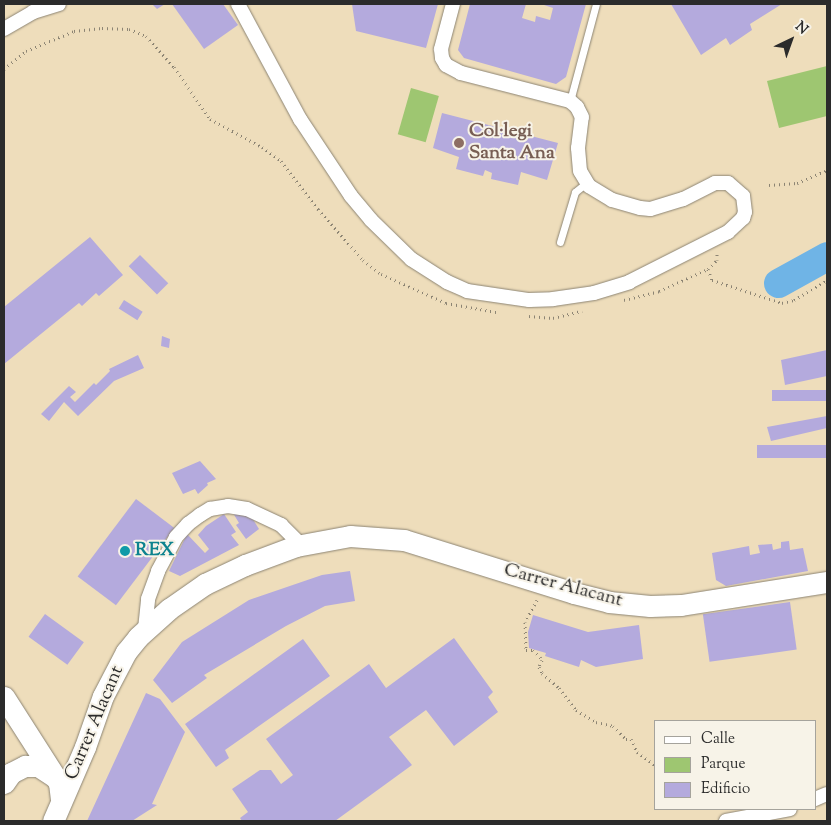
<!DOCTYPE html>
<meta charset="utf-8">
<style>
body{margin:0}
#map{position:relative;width:831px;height:825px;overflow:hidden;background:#edb;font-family:"Sorts Mill Goudy",serif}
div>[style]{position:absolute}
.green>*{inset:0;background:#9ec671;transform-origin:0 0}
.river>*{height:29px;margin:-14.5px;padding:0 14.5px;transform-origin:14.5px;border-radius:14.5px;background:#6fb4e6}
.building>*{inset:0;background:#b4aadd;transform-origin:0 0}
.path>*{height:3px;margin-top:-1.5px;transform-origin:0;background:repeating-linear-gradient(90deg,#8c8473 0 1px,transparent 0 5px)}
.roads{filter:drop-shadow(0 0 1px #8c8473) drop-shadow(0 0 1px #8c8473)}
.lane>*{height:7px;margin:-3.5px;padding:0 3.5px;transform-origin:3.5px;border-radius:3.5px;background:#fff}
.street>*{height:14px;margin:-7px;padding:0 7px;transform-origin:7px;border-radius:7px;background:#fff}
.primary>*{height:21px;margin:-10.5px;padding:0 10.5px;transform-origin:10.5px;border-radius:10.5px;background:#fff}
.dots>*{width:14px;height:14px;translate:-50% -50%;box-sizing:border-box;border:2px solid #f7f3e8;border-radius:50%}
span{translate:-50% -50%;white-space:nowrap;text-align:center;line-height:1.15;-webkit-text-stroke:4px #f7f3e8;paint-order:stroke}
.education-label{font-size:19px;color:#785e54;font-weight:700}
.left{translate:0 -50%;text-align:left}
.culture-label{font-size:19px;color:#0d838f;font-weight:700}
.street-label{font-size:19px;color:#2b2b2b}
.frame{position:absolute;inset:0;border:5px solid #2b2b2b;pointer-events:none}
.legend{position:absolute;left:654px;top:720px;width:162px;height:90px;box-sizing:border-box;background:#f7f3e8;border:1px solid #a5a39c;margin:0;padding:6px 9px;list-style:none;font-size:15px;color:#2b2b2b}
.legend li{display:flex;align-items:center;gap:10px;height:25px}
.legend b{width:25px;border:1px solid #a5a39c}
.north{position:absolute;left:766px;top:15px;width:50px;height:50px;-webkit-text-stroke:4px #f7f3e8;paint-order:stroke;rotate:42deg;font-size:14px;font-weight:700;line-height:20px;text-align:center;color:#2b2b2b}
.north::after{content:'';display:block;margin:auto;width:18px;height:22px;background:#2b2b2b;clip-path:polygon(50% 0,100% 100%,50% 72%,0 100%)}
</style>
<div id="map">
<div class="green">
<div style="clip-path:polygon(827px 66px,827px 116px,779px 128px,767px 81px)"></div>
<div style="left:411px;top:88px;width:29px;height:48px;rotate:16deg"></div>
</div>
<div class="river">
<div style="left:778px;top:283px;width:56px;rotate:-28.9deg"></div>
</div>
<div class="building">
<div style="clip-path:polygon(152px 4px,165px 4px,157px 9px)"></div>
<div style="clip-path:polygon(172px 4px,223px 4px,238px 25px,204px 49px)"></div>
<div style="clip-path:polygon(352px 4px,438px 4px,426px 48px,356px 31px)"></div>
<div style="clip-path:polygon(470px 4px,526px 4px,522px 18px,535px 22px,536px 16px,550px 20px,553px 8px,541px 4px,586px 4px,566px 77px,556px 84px,464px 58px,458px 50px)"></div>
<div style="clip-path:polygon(671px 4px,782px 4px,750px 24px,752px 30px,730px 45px,726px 38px,701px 55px)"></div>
<div style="clip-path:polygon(442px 113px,558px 143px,547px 180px,521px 172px,518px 185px,491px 179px,492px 173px,485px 170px,483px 176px,456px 169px,459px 157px,433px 148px)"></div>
<div style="clip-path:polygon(90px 237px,123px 275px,99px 296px,96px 293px,82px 306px,79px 303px,4px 364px,4px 307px)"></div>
<div style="left:140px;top:255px;width:40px;height:16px;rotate:45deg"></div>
<div style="left:124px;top:300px;width:22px;height:10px;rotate:32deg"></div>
<div style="clip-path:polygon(162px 336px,170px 339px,169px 348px,161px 346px)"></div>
<div style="clip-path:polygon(827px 350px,827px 376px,785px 385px,781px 360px)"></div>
<div style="clip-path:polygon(138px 355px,144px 368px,114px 381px,78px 416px,64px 402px,49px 421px,41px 414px,69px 386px,76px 392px,70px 397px,75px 402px,94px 383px,96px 385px,110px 371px,109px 369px)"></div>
<div style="left:827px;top:390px;width:11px;height:55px;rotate:90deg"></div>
<div style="clip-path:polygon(827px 416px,827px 428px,771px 441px,767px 427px)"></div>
<div style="left:827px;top:445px;width:13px;height:70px;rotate:90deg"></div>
<div style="clip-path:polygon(200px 461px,216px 479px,207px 483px,208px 485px,198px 494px,195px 489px,183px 494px,172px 473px)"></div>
<div style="left:136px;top:499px;width:48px;height:97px;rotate:37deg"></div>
<div style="clip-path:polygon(233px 513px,251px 516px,259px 529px,246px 539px,236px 525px,239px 523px)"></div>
<div style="clip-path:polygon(224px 514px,236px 532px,231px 535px,239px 545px,180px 576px,169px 571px,187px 534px,205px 553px,209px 549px,198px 535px,206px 526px)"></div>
<div style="clip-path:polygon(789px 541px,790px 550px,803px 548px,808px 571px,726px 586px,716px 580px,712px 553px,749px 546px,750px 555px,760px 553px,758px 545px,772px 544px,773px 550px,781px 548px,781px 542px)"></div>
<div style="clip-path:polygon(350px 571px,355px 601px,325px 606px,286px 626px,204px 675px,207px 678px,172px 703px,153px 680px,182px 642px,249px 600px,322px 575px)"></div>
<div style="left:790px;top:602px;width:48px;height:88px;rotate:82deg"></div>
<div style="left:45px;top:614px;width:48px;height:28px;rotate:36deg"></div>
<div style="clip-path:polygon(533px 615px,588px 632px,639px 625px,643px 659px,596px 667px,581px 660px,579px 667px,545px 656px,546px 653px,529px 648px,528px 632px)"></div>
<div style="clip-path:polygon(454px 638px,493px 692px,488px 697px,498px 712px,454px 746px,426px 710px,389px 737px,412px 765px,335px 821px,242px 821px,240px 818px,248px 812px,232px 789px,260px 770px,271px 770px,281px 784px,293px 775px,266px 739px,369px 664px,386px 688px)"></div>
<div style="clip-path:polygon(303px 639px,330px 676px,225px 750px,229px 758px,216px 767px,185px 724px)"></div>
<div style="clip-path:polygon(146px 693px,160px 699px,185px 732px,152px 804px,157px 805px,132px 821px,87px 821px)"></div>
</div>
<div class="path">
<div style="left:4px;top:69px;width:28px;rotate:-39deg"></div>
<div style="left:26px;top:51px;width:52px;rotate:-22.6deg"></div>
<div style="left:74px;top:31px;width:28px;rotate:-6deg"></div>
<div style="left:102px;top:28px;width:27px;rotate:2deg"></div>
<div style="left:129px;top:29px;width:18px;rotate:22deg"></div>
<div style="left:146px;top:36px;width:42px;rotate:47.9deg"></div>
<div style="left:174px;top:67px;width:63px;rotate:55.3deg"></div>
<div style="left:210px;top:119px;width:59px;rotate:28.3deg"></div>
<div style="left:262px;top:147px;width:24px;rotate:36deg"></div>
<div style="left:281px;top:161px;width:61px;rotate:52.4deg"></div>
<div style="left:318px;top:209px;width:68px;rotate:48.6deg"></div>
<div style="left:363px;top:260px;width:23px;rotate:38deg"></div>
<div style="left:381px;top:274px;width:71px;rotate:24deg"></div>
<div style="left:446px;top:303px;width:51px;rotate:10.2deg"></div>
<div style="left:769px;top:185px;width:28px;rotate:-4deg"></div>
<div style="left:797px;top:183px;width:33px;rotate:-23deg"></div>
<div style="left:708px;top:269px;width:12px;rotate:70deg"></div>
<div style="left:712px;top:280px;width:74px;rotate:18.2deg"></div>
<div style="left:782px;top:303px;width:12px;rotate:-14deg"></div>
<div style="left:794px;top:300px;width:39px;rotate:-31deg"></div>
<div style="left:624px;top:300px;width:36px;rotate:-14deg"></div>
<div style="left:659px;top:291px;width:54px;rotate:-24.2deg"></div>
<div style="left:708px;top:269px;width:13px;rotate:-45deg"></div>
<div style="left:717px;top:260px;width:7px;rotate:-90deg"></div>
<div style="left:529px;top:316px;width:24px;rotate:5deg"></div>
<div style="left:553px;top:318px;width:30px;rotate:-14deg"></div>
<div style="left:537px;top:600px;width:25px;rotate:119deg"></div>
<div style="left:525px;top:622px;width:28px;rotate:88deg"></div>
<div style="left:526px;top:650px;width:7px"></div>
<div style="left:533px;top:650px;width:10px;rotate:45deg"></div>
<div style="left:540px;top:657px;width:4px;rotate:56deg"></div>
<div style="left:542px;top:660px;width:8px;rotate:113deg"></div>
<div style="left:539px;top:667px;width:7px;rotate:63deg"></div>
<div style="left:542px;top:673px;width:23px;rotate:41deg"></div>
<div style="left:559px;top:688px;width:28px;rotate:52deg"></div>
<div style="left:576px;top:710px;width:23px;rotate:31deg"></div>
<div style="left:596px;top:722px;width:17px;rotate:13deg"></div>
<div style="left:613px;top:726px;width:18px;rotate:45deg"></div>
<div style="left:626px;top:739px;width:5px"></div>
<div style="left:631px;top:739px;width:14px;rotate:65deg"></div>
<div style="left:637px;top:752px;width:22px;rotate:36deg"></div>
</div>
<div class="roads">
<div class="lane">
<div style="left:570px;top:101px;width:100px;rotate:-75deg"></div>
<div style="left:560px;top:242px;width:52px;rotate:-73.3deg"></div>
<div style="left:575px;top:192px;width:14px;rotate:-39deg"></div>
</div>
<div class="street">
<div style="left:238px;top:4px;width:131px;rotate:61.7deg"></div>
<div style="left:300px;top:119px;width:92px;rotate:56.5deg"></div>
<div style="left:351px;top:196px;width:31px;rotate:50deg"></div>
<div style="left:371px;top:220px;width:56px;rotate:44.3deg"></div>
<div style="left:411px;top:259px;width:43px;rotate:32.6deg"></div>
<div style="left:447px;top:282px;width:22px;rotate:24deg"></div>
<div style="left:467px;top:291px;width:63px;rotate:8.3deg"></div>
<div style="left:529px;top:300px;width:24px;rotate:-2deg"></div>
<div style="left:553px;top:299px;width:41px;rotate:-8.3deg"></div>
<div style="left:594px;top:293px;width:37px;rotate:-17deg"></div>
<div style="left:629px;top:282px;width:111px;rotate:-26.8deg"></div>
<div style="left:728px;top:232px;width:21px;rotate:-43deg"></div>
<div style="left:743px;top:218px;width:6px;rotate:-72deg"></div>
<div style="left:745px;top:212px;width:16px;rotate:-97deg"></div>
<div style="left:743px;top:196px;width:20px;rotate:-139deg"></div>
<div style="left:728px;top:183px;width:13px;rotate:180deg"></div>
<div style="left:715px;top:183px;width:36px;rotate:153deg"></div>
<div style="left:683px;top:199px;width:34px;rotate:163deg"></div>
<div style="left:650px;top:209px;width:10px;rotate:-174deg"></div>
<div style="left:640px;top:208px;width:29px;rotate:-164deg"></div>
<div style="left:612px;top:200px;width:27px;rotate:-149deg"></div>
<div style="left:589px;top:186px;width:17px;rotate:-121deg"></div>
<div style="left:580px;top:171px;width:23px;rotate:-95deg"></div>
<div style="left:578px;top:148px;width:31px;rotate:-83deg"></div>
<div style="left:582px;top:117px;width:11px;rotate:-117deg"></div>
<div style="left:577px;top:107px;width:9px;rotate:-139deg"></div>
<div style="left:570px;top:101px;width:113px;rotate:-165.6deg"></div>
<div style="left:461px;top:73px;width:17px;rotate:-152deg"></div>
<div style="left:446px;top:65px;width:8px;rotate:-120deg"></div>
<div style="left:442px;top:58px;width:9px;rotate:-96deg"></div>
<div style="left:441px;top:49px;width:47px;rotate:-75.1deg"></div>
<div style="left:4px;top:29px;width:34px;rotate:-30deg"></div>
<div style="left:33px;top:12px;width:27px;rotate:-17deg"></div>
<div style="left:145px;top:629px;width:30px;rotate:-84deg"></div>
<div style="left:148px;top:599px;width:30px;rotate:-70deg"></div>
<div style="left:158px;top:571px;width:38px;rotate:-62deg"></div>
<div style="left:176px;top:537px;width:18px;rotate:-47deg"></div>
<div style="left:188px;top:524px;width:15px;rotate:-37deg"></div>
<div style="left:200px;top:515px;width:12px;rotate:-31deg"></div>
<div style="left:210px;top:509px;width:18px;rotate:-9deg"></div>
<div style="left:228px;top:506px;width:19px;rotate:9deg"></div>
<div style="left:247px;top:509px;width:38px;rotate:25deg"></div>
<div style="left:281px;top:525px;width:28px;rotate:45deg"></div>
<div style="left:815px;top:799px;width:13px;rotate:-23deg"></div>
<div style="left:726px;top:821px;width:65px;rotate:-10.6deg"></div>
</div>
<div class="primary">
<div style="left:4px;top:697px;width:102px;rotate:57.4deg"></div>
<div style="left:59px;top:783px;width:17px;rotate:83deg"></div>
<div style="left:4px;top:783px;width:12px;rotate:-55deg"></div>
<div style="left:11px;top:773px;width:16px;rotate:-27deg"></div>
<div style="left:25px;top:766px;width:13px"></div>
<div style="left:38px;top:766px;width:20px;rotate:33deg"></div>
<div style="left:53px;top:821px;width:81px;rotate:-66.6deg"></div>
<div style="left:85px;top:747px;width:54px;rotate:-70.6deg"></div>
<div style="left:103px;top:696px;width:50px;rotate:-62.4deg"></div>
<div style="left:126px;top:652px;width:19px;rotate:-51deg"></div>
<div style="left:138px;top:637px;width:42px;rotate:-42.1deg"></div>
<div style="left:169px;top:609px;width:44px;rotate:-34.8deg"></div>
<div style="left:205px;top:584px;width:44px;rotate:-25.4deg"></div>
<div style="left:245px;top:565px;width:54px;rotate:-20.4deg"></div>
<div style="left:296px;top:546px;width:55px;rotate:-10.5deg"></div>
<div style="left:350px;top:536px;width:54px;rotate:4.2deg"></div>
<div style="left:404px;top:540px;width:178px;rotate:17.3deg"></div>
<div style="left:574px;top:593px;width:36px;rotate:14deg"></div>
<div style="left:609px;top:602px;width:41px;rotate:5.6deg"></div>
<div style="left:650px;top:606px;width:31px;rotate:-2deg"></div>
<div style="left:681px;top:605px;width:148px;rotate:-9deg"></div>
</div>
</div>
<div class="dots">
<div style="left:459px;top:143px;background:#8d6e63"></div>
<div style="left:125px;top:551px;background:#0f9aa8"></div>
</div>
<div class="education-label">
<span class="left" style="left:469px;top:143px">Col·legi<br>Santa Ana</span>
</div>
<div class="culture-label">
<span class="left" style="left:135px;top:551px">REX</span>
</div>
<div class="street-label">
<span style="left:563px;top:586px;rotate:15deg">Carrer Alacant</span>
<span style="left:95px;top:723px;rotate:-67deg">Carrer Alacant</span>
</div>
<div class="frame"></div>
<ul class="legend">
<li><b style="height:6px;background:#fff"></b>Calle</li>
<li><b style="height:14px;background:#9ec671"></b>Parque</li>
<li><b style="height:14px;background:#b4aadd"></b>Edificio</li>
</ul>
<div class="north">N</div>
</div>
